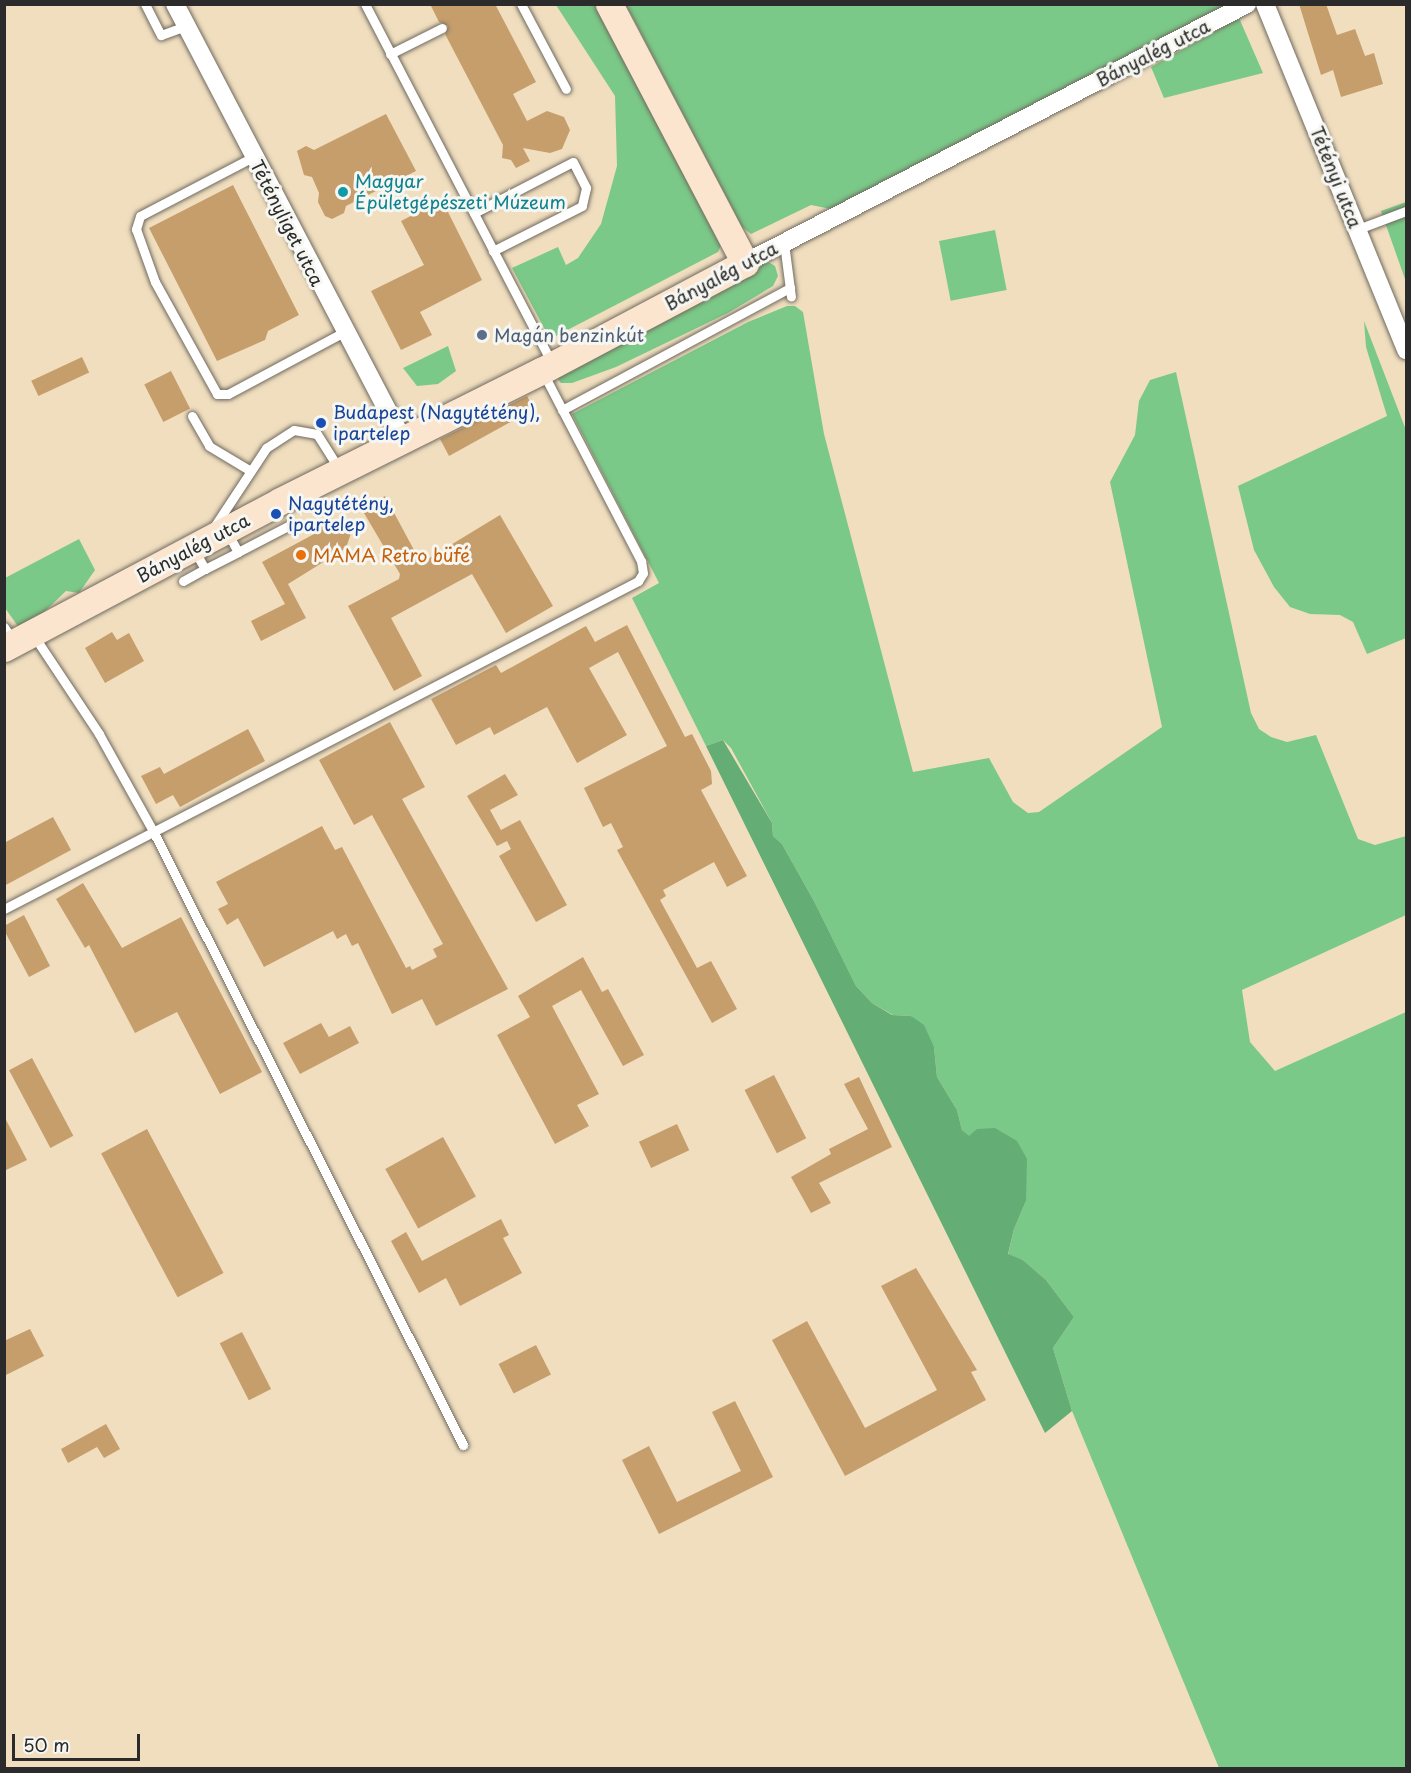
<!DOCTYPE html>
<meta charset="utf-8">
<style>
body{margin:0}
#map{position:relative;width:1411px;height:1773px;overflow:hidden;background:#f0debf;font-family:"Playpen Sans",sans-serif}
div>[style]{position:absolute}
.green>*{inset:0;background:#7bc988;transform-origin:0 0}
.forest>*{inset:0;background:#64ad74}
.building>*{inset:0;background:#c59e6c;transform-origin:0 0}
.roads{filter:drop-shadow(0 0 2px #706a5f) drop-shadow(0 0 2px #706a5f)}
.lane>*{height:9px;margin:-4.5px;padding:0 4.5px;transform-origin:4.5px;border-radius:4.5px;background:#fff}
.street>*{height:18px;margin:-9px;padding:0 9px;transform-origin:9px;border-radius:9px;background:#fff}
.secondary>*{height:27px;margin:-13.5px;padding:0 13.5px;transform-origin:13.5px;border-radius:13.5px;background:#fbe5cf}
.dots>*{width:16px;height:16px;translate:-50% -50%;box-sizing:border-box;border:3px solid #f6f6f2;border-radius:50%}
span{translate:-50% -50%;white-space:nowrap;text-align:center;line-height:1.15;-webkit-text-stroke:6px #f6f6f2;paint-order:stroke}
.street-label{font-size:18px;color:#2b2b2b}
.culture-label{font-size:18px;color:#0d838f}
.left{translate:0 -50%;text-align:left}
.service-label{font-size:18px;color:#4e5e75}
.transit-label{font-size:18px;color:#164399}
.food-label{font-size:18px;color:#c56008}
.frame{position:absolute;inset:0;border:6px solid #2b2b2b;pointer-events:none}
.scale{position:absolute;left:12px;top:1734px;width:128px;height:27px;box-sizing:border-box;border:3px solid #2b2b2b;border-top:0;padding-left:8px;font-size:18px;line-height:21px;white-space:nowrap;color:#2b2b2b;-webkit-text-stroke:4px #f6f6f2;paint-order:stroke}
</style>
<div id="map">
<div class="green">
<div style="clip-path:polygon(556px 5px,600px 5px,721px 245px,718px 252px,550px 339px,512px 268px,558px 247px,566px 265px,578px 258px,601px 224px,617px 166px,615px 96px)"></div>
<div style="clip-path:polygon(626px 5px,1230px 5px,831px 209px,811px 205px,751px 234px,742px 227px)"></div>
<div style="clip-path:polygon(1239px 18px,1263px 73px,1164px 98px,1151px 67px)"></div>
<div style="clip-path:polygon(1406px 202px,1406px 282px,1381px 211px)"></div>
<div style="left:995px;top:230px;width:61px;height:57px;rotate:79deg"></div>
<div style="clip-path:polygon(765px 260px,775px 266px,778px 276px,773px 286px,728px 313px,616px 367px,572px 383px,561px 383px,556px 377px)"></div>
<div style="clip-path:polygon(787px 306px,795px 306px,803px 312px,824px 434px,913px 772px,989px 758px,1013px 802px,1028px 813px,1039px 812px,1162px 727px,1110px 482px,1135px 435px,1139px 401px,1150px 380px,1176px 372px,1251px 713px,1259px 729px,1271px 737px,1287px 742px,1316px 735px,1358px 839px,1375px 845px,1406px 836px,1406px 915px,1242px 990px,1250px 1042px,1275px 1071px,1406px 1012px,1406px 1768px,1219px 1768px,1072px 1411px,1053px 1348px,1074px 1317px,1046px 1280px,1023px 1260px,1008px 1255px,1014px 1229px,1026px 1201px,962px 1130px,957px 1110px,937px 1077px,934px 1047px,911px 1016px,893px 1015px,872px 1003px,856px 986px,815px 903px,782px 844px,773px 836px,772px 823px,731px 748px,723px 740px,706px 746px,632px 598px,659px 583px,572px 414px,748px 322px)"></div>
<div style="clip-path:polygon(1364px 321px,1406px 430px,1406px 638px,1367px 654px,1353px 622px,1340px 615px,1310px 614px,1290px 607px,1274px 587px,1254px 550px,1238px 486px,1387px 416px,1366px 347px)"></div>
<div style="clip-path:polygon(448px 346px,456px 371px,438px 384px,417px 386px,403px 368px)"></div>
<div style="clip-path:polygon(79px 539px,95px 570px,79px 593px,66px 591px,36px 620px,20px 629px,5px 608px,5px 578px)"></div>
</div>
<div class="forest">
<div style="clip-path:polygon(723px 740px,772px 823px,773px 836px,782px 844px,815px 903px,856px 986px,872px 1003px,892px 1015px,911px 1016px,924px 1025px,934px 1047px,937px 1077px,957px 1110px,962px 1130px,969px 1136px,977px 1129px,995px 1128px,1017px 1141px,1027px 1159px,1026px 1201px,1014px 1229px,1008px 1254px,1023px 1260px,1046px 1280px,1074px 1317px,1053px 1348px,1072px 1411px,1045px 1433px,706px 746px)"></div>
</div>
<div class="building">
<div style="clip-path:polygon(430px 4px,495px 4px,536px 82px,513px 94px,527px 121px,547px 111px,564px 117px,570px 130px,562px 149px,550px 153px,523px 148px,530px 161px,516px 168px,511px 160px,502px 158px,503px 145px,445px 34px,448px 26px,439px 22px)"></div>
<div style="clip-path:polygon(1299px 4px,1326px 4px,1337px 35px,1355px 29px,1365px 56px,1374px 53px,1383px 84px,1341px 97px,1333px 70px,1321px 75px)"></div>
<div style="clip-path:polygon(386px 114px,416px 171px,346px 206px,344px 213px,332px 219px,325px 216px,318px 202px,319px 193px,312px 177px,304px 175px,297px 151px,306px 146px,314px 150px)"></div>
<div style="clip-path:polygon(233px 185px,299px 315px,268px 331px,265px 340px,217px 361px,149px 228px)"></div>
<div style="clip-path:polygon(442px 200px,482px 280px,420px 312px,432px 335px,401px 350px,371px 291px,424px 265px,401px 221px)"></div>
<div style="left:82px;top:357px;width:17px;height:56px;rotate:65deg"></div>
<div style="left:171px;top:371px;width:42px;height:30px;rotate:63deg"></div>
<div style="clip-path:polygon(527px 396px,534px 409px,449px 456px,440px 439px)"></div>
<div style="clip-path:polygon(385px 496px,421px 563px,500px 515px,553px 606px,506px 633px,472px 574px,391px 618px,422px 676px,394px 691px,348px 606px,399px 579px,400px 574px,361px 508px)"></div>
<div style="clip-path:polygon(329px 520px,355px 521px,346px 548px,288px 584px,306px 618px,261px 641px,251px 621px,285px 604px,262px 562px,316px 533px,317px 525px)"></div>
<div style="clip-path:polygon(627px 625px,685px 737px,692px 734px,711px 771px,712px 784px,701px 790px,747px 876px,727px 887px,714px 862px,663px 890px,666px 896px,660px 900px,697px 968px,711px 961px,737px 1009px,712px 1023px,617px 850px,623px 847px,611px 823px,603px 827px,584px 788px,667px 746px,618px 652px,589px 668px,627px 735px,577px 763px,547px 707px,494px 735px,490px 727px,456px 745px,431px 699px,496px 665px,501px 673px,586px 626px,595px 642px)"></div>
<div style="clip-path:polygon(112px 632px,117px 640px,129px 633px,144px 661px,105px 683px,85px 648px)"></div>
<div style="clip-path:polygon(390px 722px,425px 787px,402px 799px,508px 989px,436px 1026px,422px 999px,392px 1014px,358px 943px,352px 946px,346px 934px,337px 939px,333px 931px,264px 967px,238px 918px,227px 925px,218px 909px,228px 904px,216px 882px,322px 826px,335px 850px,342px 847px,406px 968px,410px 966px,412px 970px,437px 957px,433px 949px,443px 944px,372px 815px,354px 825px,319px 760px)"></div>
<div style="clip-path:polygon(248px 729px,265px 761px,180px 807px,173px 795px,156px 804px,141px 776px,160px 767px,164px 774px)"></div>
<div style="clip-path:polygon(505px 774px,518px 795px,490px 810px,501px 830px,520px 820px,567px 905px,536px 922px,499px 856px,511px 849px,507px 841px,497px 846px,467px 796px)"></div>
<div style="clip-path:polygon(53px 817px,71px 850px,4px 886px,4px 843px)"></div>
<div style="clip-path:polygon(83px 883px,122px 948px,181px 917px,262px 1072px,220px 1094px,177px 1012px,135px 1033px,89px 945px,85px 948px,56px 899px)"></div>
<div style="clip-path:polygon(24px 915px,50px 966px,29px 977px,4px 930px,4px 926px)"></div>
<div style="clip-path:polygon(583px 957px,602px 992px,608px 989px,644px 1055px,623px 1066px,581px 990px,552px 1006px,599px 1094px,577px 1105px,589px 1126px,555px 1144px,497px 1035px,530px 1017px,518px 996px)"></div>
<div style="clip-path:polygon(321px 1023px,329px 1037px,350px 1026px,359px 1043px,300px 1074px,283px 1043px)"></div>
<div style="left:32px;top:1058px;width:88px;height:26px;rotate:62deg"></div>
<div style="left:774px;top:1075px;width:71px;height:33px;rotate:63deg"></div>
<div style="clip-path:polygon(859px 1077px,892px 1147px,819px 1183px,831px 1203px,811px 1213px,791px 1177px,831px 1154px,829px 1149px,868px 1129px,844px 1084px)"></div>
<div style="clip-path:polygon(4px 1116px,27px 1160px,4px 1171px)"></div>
<div style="left:677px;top:1124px;width:29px;height:42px;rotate:65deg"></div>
<div style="left:147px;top:1129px;width:163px;height:52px;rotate:62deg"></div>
<div style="left:443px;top:1137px;width:68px;height:66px;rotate:61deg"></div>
<div style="clip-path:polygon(501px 1219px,509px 1235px,503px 1238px,522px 1273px,460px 1306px,446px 1278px,419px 1293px,391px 1241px,406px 1232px,422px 1261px)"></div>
<div style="clip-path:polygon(916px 1268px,977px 1370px,971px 1372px,986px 1400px,845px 1476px,772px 1340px,807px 1321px,865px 1428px,937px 1390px,881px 1286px)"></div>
<div style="clip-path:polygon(30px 1329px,44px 1356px,4px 1376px,4px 1341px)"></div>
<div style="left:242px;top:1332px;width:64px;height:25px;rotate:63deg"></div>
<div style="left:536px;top:1345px;width:33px;height:42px;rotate:63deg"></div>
<div style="clip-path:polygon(735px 1401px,773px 1477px,659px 1534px,622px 1460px,649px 1446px,677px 1502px,741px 1471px,712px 1412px)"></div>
<div style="clip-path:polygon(106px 1424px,120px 1449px,104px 1458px,97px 1447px,68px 1463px,61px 1449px)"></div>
</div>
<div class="roads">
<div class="lane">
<div style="left:145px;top:4px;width:35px;rotate:63deg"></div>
<div style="left:161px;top:35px;width:27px;rotate:-20deg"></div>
<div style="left:365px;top:4px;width:403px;rotate:62.5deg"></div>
<div style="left:521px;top:4px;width:96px;rotate:62.1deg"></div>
<div style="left:390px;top:54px;width:58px;rotate:-26.6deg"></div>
<div style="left:253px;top:157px;width:127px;rotate:152.4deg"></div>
<div style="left:140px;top:216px;width:14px;rotate:107deg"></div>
<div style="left:136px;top:229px;width:56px;rotate:70.3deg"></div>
<div style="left:155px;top:282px;width:128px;rotate:61deg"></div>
<div style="left:217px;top:394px;width:11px"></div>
<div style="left:228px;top:394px;width:132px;rotate:-28.1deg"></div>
<div style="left:474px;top:213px;width:111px;rotate:-27.3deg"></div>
<div style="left:573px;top:162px;width:29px;rotate:63deg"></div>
<div style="left:586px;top:188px;width:18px;rotate:103deg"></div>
<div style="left:582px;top:206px;width:100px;rotate:153.2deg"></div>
<div style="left:1358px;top:229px;width:51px;rotate:-20.6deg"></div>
<div style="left:784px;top:243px;width:54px;rotate:82.6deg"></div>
<div style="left:562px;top:410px;width:259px;rotate:-28.2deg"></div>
<div style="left:192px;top:416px;width:34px;rotate:60deg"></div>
<div style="left:209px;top:446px;width:47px;rotate:31deg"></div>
<div style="left:214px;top:527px;width:95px;rotate:-56.6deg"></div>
<div style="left:266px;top:448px;width:33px;rotate:-33deg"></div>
<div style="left:294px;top:430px;width:23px;rotate:10deg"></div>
<div style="left:317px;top:434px;width:41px;rotate:57.8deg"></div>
<div style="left:194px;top:550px;width:22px;rotate:60deg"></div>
<div style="left:205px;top:569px;width:37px;rotate:-27deg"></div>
<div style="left:238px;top:552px;width:23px;rotate:-119deg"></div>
<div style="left:238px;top:552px;width:59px;rotate:-27.4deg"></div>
<div style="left:183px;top:581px;width:25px;rotate:-29deg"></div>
<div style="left:4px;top:627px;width:17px;rotate:57deg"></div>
<div style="left:34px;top:636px;width:118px;rotate:56.4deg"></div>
<div style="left:99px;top:734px;width:111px;rotate:60.9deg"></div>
<div style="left:153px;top:831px;width:688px;rotate:63.21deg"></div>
<div style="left:4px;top:909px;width:714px;rotate:-27.35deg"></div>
<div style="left:638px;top:581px;width:9px;rotate:-58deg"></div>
<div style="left:643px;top:573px;width:12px;rotate:-99deg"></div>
<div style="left:641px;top:561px;width:212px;rotate:-117.5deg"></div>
</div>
<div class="street">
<div style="left:175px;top:4px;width:492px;rotate:62.4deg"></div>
<div style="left:1265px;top:4px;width:374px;rotate:67.8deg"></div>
<div style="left:745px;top:263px;width:565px;rotate:-27.29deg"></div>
</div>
<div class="secondary">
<div style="left:4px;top:648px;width:313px;rotate:-28deg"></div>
<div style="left:280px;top:501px;width:292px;rotate:-26.5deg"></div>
<div style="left:541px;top:371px;width:231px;rotate:-27.9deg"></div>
<div style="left:745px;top:263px;width:293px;rotate:-117.7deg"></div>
</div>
</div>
<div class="dots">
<div style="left:343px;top:192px;background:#0f9aa8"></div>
<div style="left:482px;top:335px;background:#5c6f8a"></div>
<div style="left:321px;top:423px;background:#1a4fb4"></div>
<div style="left:276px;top:514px;background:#1a4fb4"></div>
<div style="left:301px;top:555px;background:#e8710a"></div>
</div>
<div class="street-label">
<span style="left:1153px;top:53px;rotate:-27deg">Bányalég utca</span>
<span style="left:1336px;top:177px;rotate:68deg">Tétényi utca</span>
<span style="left:287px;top:223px;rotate:63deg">Tétényliget utca</span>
<span style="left:721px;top:276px;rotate:-28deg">Bányalég utca</span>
<span style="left:193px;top:548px;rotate:-28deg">Bányalég utca</span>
</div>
<div class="culture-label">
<span class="left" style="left:355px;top:192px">Magyar<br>Épületgépészeti Múzeum</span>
</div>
<div class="service-label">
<span class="left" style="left:494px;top:335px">Magán benzinkút</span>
</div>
<div class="transit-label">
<span class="left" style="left:333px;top:423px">Budapest (Nagytétény),<br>ipartelep</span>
<span class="left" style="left:288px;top:514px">Nagytétény,<br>ipartelep</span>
</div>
<div class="food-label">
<span class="left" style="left:313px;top:555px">MAMA Retro büfé</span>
</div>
<div class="frame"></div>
<div class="scale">50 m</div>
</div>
